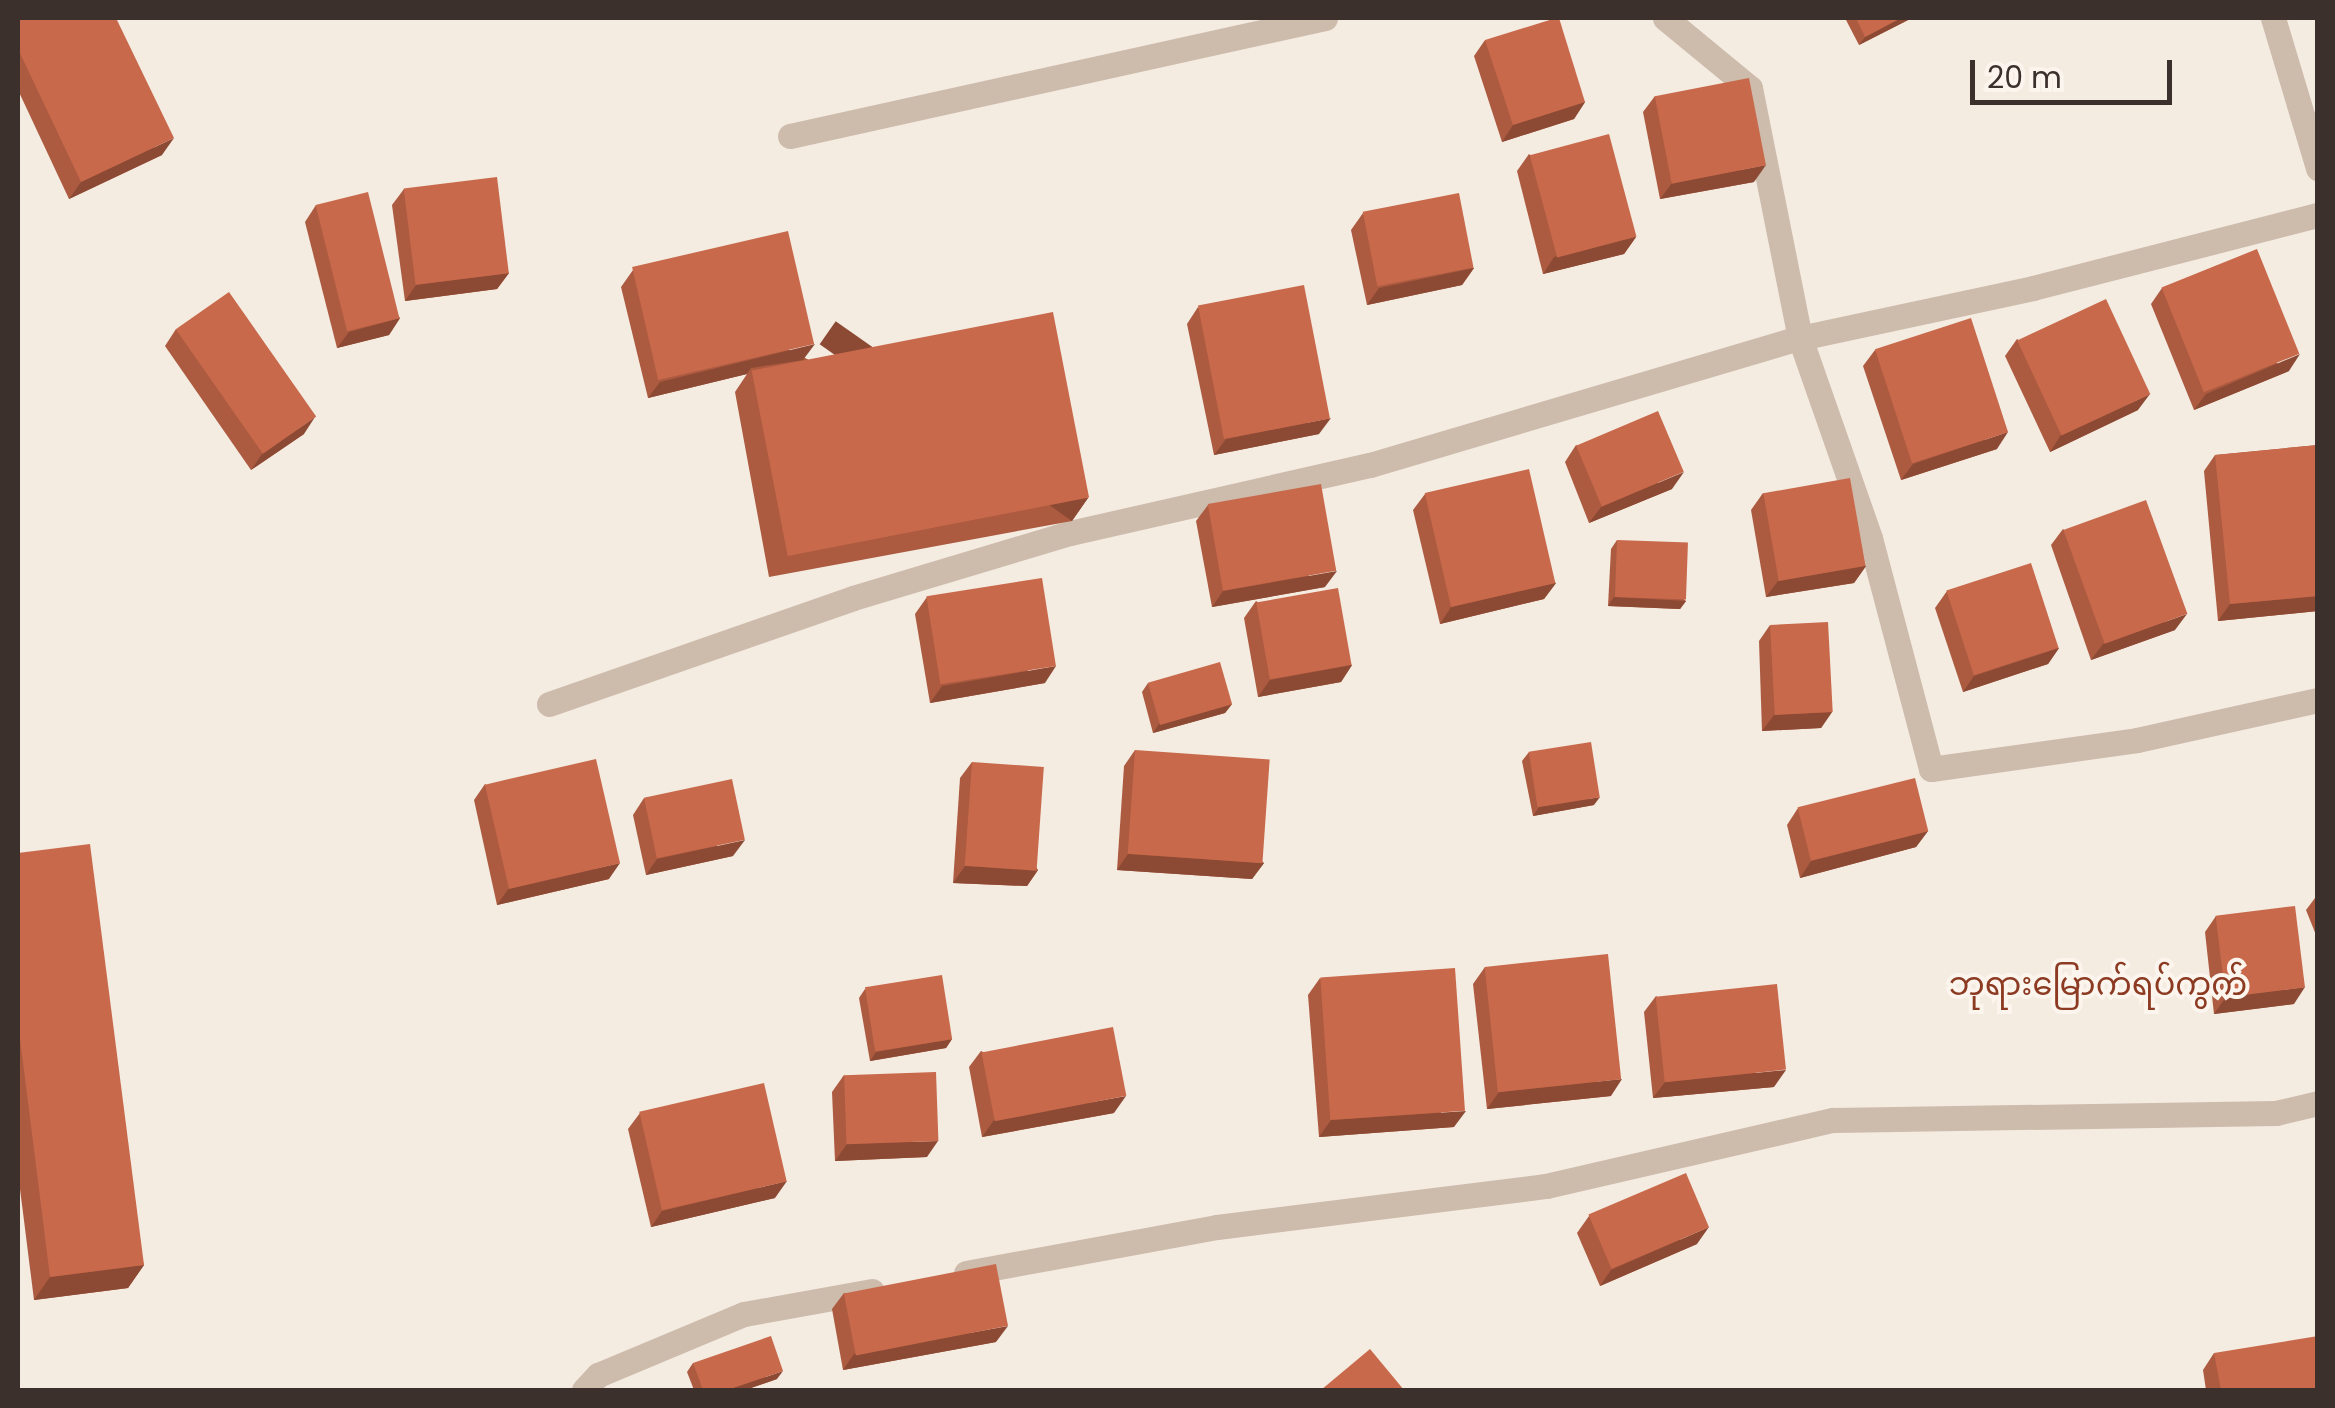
<!DOCTYPE html>
<meta charset="utf-8">
<style>
body{margin:0}
#map{position:relative;width:2335px;height:1408px;overflow:hidden;background:#f4ebe1;font-family:Poppins,"Noto Sans Myanmar",sans-serif}
div>[style]{position:absolute}
.street>*{height:25px;margin:-12.5px;padding:0 12.5px;transform-origin:12.5px;border-radius:12.5px;background:#cdbbac}
.wall>*{inset:0;background:#ac5a40}
.shaded-wall>*{inset:0;background:#8c4a34;transform-origin:0 0}
.building>*{inset:0;background:#c8694b;transform-origin:0 0}
span{translate:-50% -50%;white-space:nowrap;text-align:center;line-height:1.15;-webkit-text-stroke:8px #fbf5ee;paint-order:stroke}
.quarter-label{font-size:32px;color:#8c3b22}
.frame{position:absolute;inset:0;border:20px solid #3b302b;pointer-events:none}
.scale{position:absolute;left:1970px;top:60px;width:202px;height:45px;box-sizing:border-box;border:5px solid #3b302b;border-top:0;padding-left:12px;font-size:30px;line-height:35px;white-space:nowrap;color:#3b302b;-webkit-text-stroke:8px #fbf5ee;paint-order:stroke}
</style>
<div id="map">
<div class="street">
<div style="left:1665px;top:18px;width:110px;rotate:39.5deg"></div>
<div style="left:1750px;top:88px;width:255px;rotate:78.7deg"></div>
<div style="left:1800px;top:338px;width:212px;rotate:70.7deg"></div>
<div style="left:1870px;top:538px;width:239px;rotate:75.2deg"></div>
<div style="left:1931px;top:769px;width:208px;rotate:-8deg"></div>
<div style="left:2137px;top:740px;width:185px;rotate:-12.5deg"></div>
<div style="left:2273px;top:18px;width:157px;rotate:73.3deg"></div>
<div style="left:790px;top:136px;width:548px;rotate:-12.44deg"></div>
<div style="left:549px;top:704px;width:322px;rotate:-19.2deg"></div>
<div style="left:853px;top:598px;width:227px;rotate:-16.7deg"></div>
<div style="left:1070px;top:533px;width:308px;rotate:-12.8deg"></div>
<div style="left:1370px;top:465px;width:448px;rotate:-16.5deg"></div>
<div style="left:1800px;top:338px;width:238px;rotate:-12.1deg"></div>
<div style="left:2033px;top:288px;width:294px;rotate:-14.4deg"></div>
<div style="left:966px;top:1273px;width:255px;rotate:-10.4deg"></div>
<div style="left:1217px;top:1227px;width:332px;rotate:-7.1deg"></div>
<div style="left:1546px;top:1186px;width:294px;rotate:-13deg"></div>
<div style="left:1833px;top:1120px;width:443px;rotate:-0.9deg"></div>
<div style="left:2276px;top:1113px;width:43px;rotate:-13.4deg"></div>
<div style="left:584px;top:1390px;width:21px;rotate:-47deg"></div>
<div style="left:598px;top:1375px;width:158px;rotate:-22.7deg"></div>
<div style="left:744px;top:1314px;width:130px;rotate:-10.2deg"></div>
</div>
<div class="wall">
<div style="clip-path:polygon(18px 18px,162px 155px,69px 199px,18px 90px)"></div>
<div style="clip-path:polygon(1845px 18px,1912px 18px,1859px 45px)"></div>
<div style="clip-path:polygon(1485px 40px,1585px 102px,1574px 119px,1502px 142px,1474px 56px)"></div>
<div style="clip-path:polygon(1655px 96px,1754px 182px,1660px 199px,1643px 112px)"></div>
<div style="clip-path:polygon(1529px 154px,1636px 237px,1624px 254px,1543px 274px,1517px 171px)"></div>
<div style="clip-path:polygon(404px 189px,509px 273px,497px 289px,405px 301px,392px 205px)"></div>
<div style="clip-path:polygon(316px 205px,400px 318px,389px 335px,337px 348px,305px 222px)"></div>
<div style="clip-path:polygon(1363px 213px,1474px 268px,1462px 285px,1367px 305px,1351px 230px)"></div>
<div style="clip-path:polygon(633px 270px,805px 358px,1088px 498px,1072px 521px,769px 577px,735px 392px,747px 374px,648px 398px,621px 287px)"></div>
<div style="clip-path:polygon(2162px 288px,2289px 371px,2194px 410px,2151px 304px)"></div>
<div style="clip-path:polygon(1198px 307px,1319px 434px,1214px 455px,1187px 324px)"></div>
<div style="clip-path:polygon(176px 329px,304px 434px,251px 470px,165px 346px)"></div>
<div style="clip-path:polygon(2017px 339px,2138px 410px,2050px 452px,2005px 356px)"></div>
<div style="clip-path:polygon(1875px 350px,1997px 449px,1901px 480px,1863px 366px)"></div>
<div style="clip-path:polygon(1576px 445px,1672px 489px,1589px 523px,1565px 462px)"></div>
<div style="clip-path:polygon(2318px 445px,2318px 611px,2218px 621px,2204px 471px,2215px 455px)"></div>
<div style="clip-path:polygon(1763px 493px,1866px 566px,1854px 583px,1766px 597px,1751px 510px)"></div>
<div style="clip-path:polygon(1425px 494px,1556px 583px,1544px 599px,1440px 624px,1413px 510px)"></div>
<div style="clip-path:polygon(1208px 505px,1325px 587px,1212px 607px,1196px 521px)"></div>
<div style="clip-path:polygon(2063px 529px,2175px 630px,2091px 660px,2051px 545px)"></div>
<div style="clip-path:polygon(1617px 540px,1686px 601px,1680px 609px,1608px 606px,1611px 549px)"></div>
<div style="clip-path:polygon(1947px 591px,2059px 648px,2048px 664px,1963px 692px,1935px 608px)"></div>
<div style="clip-path:polygon(927px 597px,1045px 683px,930px 703px,915px 614px)"></div>
<div style="clip-path:polygon(1256px 601px,1352px 665px,1341px 682px,1258px 697px,1244px 618px)"></div>
<div style="clip-path:polygon(1770px 625px,1832px 712px,1821px 728px,1762px 731px,1759px 641px)"></div>
<div style="clip-path:polygon(1148px 683px,1232px 704px,1225px 713px,1153px 733px,1142px 692px)"></div>
<div style="clip-path:polygon(1135px 750px,1264px 863px,1252px 879px,1117px 870px,1124px 766px)"></div>
<div style="clip-path:polygon(1529px 752px,1594px 805px,1533px 816px,1522px 761px)"></div>
<div style="clip-path:polygon(972px 762px,1038px 870px,1027px 886px,953px 883px,960px 778px)"></div>
<div style="clip-path:polygon(485px 784px,609px 879px,497px 905px,474px 800px)"></div>
<div style="clip-path:polygon(644px 798px,733px 856px,646px 875px,633px 815px)"></div>
<div style="clip-path:polygon(1798px 808px,1928px 831px,1916px 847px,1800px 878px,1787px 825px)"></div>
<div style="clip-path:polygon(18px 853px,144px 1265px,128px 1288px,34px 1300px,18px 1173px)"></div>
<div style="clip-path:polygon(2318px 894px,2318px 940px,2306px 910px)"></div>
<div style="clip-path:polygon(2216px 916px,2294px 1004px,2214px 1014px,2205px 932px)"></div>
<div style="clip-path:polygon(1485px 967px,1611px 1096px,1487px 1109px,1473px 984px)"></div>
<div style="clip-path:polygon(1320px 978px,1454px 1127px,1319px 1137px,1308px 995px)"></div>
<div style="clip-path:polygon(865px 989px,952px 1039px,946px 1048px,870px 1061px,859px 998px)"></div>
<div style="clip-path:polygon(1656px 996px,1774px 1087px,1653px 1098px,1644px 1012px)"></div>
<div style="clip-path:polygon(981px 1051px,1114px 1113px,982px 1137px,969px 1067px)"></div>
<div style="clip-path:polygon(844px 1075px,927px 1157px,835px 1161px,832px 1092px)"></div>
<div style="clip-path:polygon(640px 1113px,775px 1198px,651px 1227px,628px 1129px)"></div>
<div style="clip-path:polygon(1589px 1216px,1697px 1244px,1600px 1286px,1577px 1233px)"></div>
<div style="clip-path:polygon(844px 1293px,996px 1342px,843px 1370px,832px 1309px)"></div>
<div style="clip-path:polygon(2214px 1353px,2318px 1390px,2206px 1390px,2203px 1370px)"></div>
<div style="clip-path:polygon(693px 1363px,777px 1379px,745px 1390px,694px 1390px,687px 1372px)"></div>
</div>
<div class="shaded-wall">
<div style="clip-path:polygon(1901px 18px,1912px 18px,1859px 45px,1865px 37px)"></div>
<div style="clip-path:polygon(1585px 102px,1574px 119px,1502px 142px,1513px 125px)"></div>
<div style="clip-path:polygon(174px 138px,162px 155px,69px 199px,81px 182px)"></div>
<div style="clip-path:polygon(1766px 165px,1754px 182px,1660px 199px,1672px 183px)"></div>
<div style="clip-path:polygon(1636px 237px,1624px 254px,1543px 274px,1554px 257px)"></div>
<div style="clip-path:polygon(1474px 268px,1462px 285px,1367px 305px,1379px 288px)"></div>
<div style="clip-path:polygon(509px 273px,497px 289px,405px 301px,416px 285px)"></div>
<div style="clip-path:polygon(400px 318px,389px 335px,337px 348px,349px 332px)"></div>
<div style="clip-path:polygon(815px 344px,803px 360px,751px 368px,747px 374px,648px 398px,660px 382px)"></div>
<div style="clip-path:polygon(2300px 354px,2289px 371px,2194px 410px,2206px 394px)"></div>
<div style="clip-path:polygon(2150px 394px,2138px 410px,2050px 452px,2061px 435px)"></div>
<div style="clip-path:polygon(315px 417px,304px 434px,251px 470px,262px 454px)"></div>
<div style="clip-path:polygon(1331px 418px,1319px 434px,1214px 455px,1226px 439px)"></div>
<div style="clip-path:polygon(2008px 432px,1997px 449px,1901px 480px,1913px 464px)"></div>
<div style="clip-path:polygon(1684px 472px,1672px 489px,1589px 523px,1601px 507px)"></div>
<div style="left:1088px;top:498px;width:28px;height:308px;rotate:125deg"></div>
<div style="clip-path:polygon(1866px 566px,1854px 583px,1766px 597px,1778px 581px)"></div>
<div style="clip-path:polygon(1337px 571px,1325px 587px,1212px 607px,1223px 591px)"></div>
<div style="clip-path:polygon(1556px 583px,1544px 599px,1440px 624px,1451px 607px)"></div>
<div style="clip-path:polygon(2318px 596px,2318px 611px,2218px 621px,2230px 604px)"></div>
<div style="clip-path:polygon(1614px 597px,1686px 601px,1680px 609px,1608px 606px)"></div>
<div style="clip-path:polygon(2187px 614px,2175px 630px,2091px 660px,2103px 644px)"></div>
<div style="clip-path:polygon(2059px 648px,2048px 664px,1963px 692px,1974px 676px)"></div>
<div style="clip-path:polygon(1352px 665px,1341px 682px,1258px 697px,1270px 680px)"></div>
<div style="clip-path:polygon(1056px 666px,1045px 683px,930px 703px,942px 686px)"></div>
<div style="clip-path:polygon(1232px 704px,1225px 713px,1153px 733px,1159px 724px)"></div>
<div style="clip-path:polygon(1832px 712px,1821px 728px,1762px 731px,1774px 715px)"></div>
<div style="clip-path:polygon(1600px 797px,1594px 805px,1533px 816px,1539px 807px)"></div>
<div style="clip-path:polygon(1928px 831px,1916px 847px,1800px 878px,1811px 861px)"></div>
<div style="clip-path:polygon(745px 840px,733px 856px,646px 875px,657px 859px)"></div>
<div style="clip-path:polygon(1128px 854px,1264px 863px,1252px 879px,1117px 870px)"></div>
<div style="clip-path:polygon(620px 863px,609px 879px,497px 905px,509px 888px)"></div>
<div style="clip-path:polygon(965px 866px,1038px 870px,1027px 886px,953px 883px)"></div>
<div style="clip-path:polygon(2305px 987px,2294px 1004px,2214px 1014px,2226px 997px)"></div>
<div style="clip-path:polygon(952px 1039px,946px 1048px,870px 1061px,876px 1052px)"></div>
<div style="clip-path:polygon(1786px 1070px,1774px 1087px,1653px 1098px,1665px 1082px)"></div>
<div style="clip-path:polygon(1622px 1079px,1611px 1096px,1487px 1109px,1499px 1092px)"></div>
<div style="clip-path:polygon(1126px 1096px,1114px 1113px,982px 1137px,994px 1120px)"></div>
<div style="clip-path:polygon(1466px 1111px,1454px 1127px,1319px 1137px,1331px 1120px)"></div>
<div style="clip-path:polygon(938px 1141px,927px 1157px,835px 1161px,847px 1144px)"></div>
<div style="clip-path:polygon(787px 1181px,775px 1198px,651px 1227px,662px 1211px)"></div>
<div style="clip-path:polygon(1709px 1227px,1697px 1244px,1600px 1286px,1611px 1270px)"></div>
<div style="clip-path:polygon(144px 1265px,128px 1288px,34px 1300px,50px 1277px)"></div>
<div style="clip-path:polygon(1008px 1326px,996px 1342px,843px 1370px,854px 1354px)"></div>
<div style="clip-path:polygon(783px 1371px,777px 1379px,745px 1390px,727px 1390px)"></div>
</div>
<div class="building">
<div style="clip-path:polygon(18px 18px,116px 18px,174px 138px,81px 182px,18px 49px)"></div>
<div style="clip-path:polygon(1556px 18px,1559px 18px,1585px 102px,1513px 125px,1485px 40px)"></div>
<div style="clip-path:polygon(1856px 18px,1901px 18px,1865px 37px)"></div>
<div style="left:1749px;top:78px;width:89px;height:96px;rotate:79deg"></div>
<div style="left:1609px;top:134px;width:106px;height:82px;rotate:75deg"></div>
<div style="left:497px;top:177px;width:97px;height:94px;rotate:83deg"></div>
<div style="left:368px;top:192px;width:130px;height:54px;rotate:76deg"></div>
<div style="left:1459px;top:193px;width:76px;height:98px;rotate:79deg"></div>
<div style="left:788px;top:231px;width:116px;height:160px;rotate:77deg"></div>
<div style="left:2257px;top:249px;width:113px;height:103px;rotate:68deg"></div>
<div style="left:1304px;top:285px;width:136px;height:108px;rotate:79deg"></div>
<div style="left:229px;top:292px;width:152px;height:65px;rotate:55deg"></div>
<div style="left:2106px;top:299px;width:105px;height:98px;rotate:65deg"></div>
<div style="left:1053px;top:312px;width:189px;height:307px;rotate:79deg"></div>
<div style="left:1971px;top:318px;width:120px;height:101px;rotate:72deg"></div>
<div style="left:1658px;top:411px;width:66px;height:89px;rotate:67deg"></div>
<div style="clip-path:polygon(2318px 445px,2318px 596px,2230px 604px,2215px 455px)"></div>
<div style="left:1529px;top:469px;width:117px;height:107px;rotate:77deg"></div>
<div style="left:1850px;top:478px;width:89px;height:88px;rotate:80deg"></div>
<div style="left:1321px;top:484px;width:88px;height:115px;rotate:80deg"></div>
<div style="left:2146px;top:500px;width:121px;height:88px;rotate:70deg"></div>
<div style="left:1617px;top:540px;width:71px;height:57px;rotate:2deg"></div>
<div style="left:2031px;top:563px;width:89px;height:89px;rotate:72deg"></div>
<div style="left:1042px;top:578px;width:89px;height:117px;rotate:81deg"></div>
<div style="left:1338px;top:588px;width:78px;height:83px;rotate:80deg"></div>
<div style="left:1828px;top:622px;width:90px;height:58px;rotate:87deg"></div>
<div style="left:1220px;top:662px;width:44px;height:75px;rotate:74deg"></div>
<div style="left:1591px;top:742px;width:56px;height:63px;rotate:81deg"></div>
<div style="left:1135px;top:750px;width:135px;height:104px;rotate:4deg"></div>
<div style="left:596px;top:759px;width:107px;height:114px;rotate:77deg"></div>
<div style="left:972px;top:762px;width:72px;height:104px;rotate:4deg"></div>
<div style="left:1915px;top:778px;width:55px;height:121px;rotate:76deg"></div>
<div style="left:732px;top:779px;width:62px;height:90px;rotate:78deg"></div>
<div style="clip-path:polygon(90px 844px,144px 1265px,50px 1277px,18px 1023px,18px 853px)"></div>
<div style="left:2295px;top:906px;width:82px;height:80px;rotate:83deg"></div>
<div style="left:1608px;top:954px;width:126px;height:124px;rotate:84deg"></div>
<div style="left:1455px;top:968px;width:143px;height:135px;rotate:86deg"></div>
<div style="left:942px;top:975px;width:65px;height:78px;rotate:81deg"></div>
<div style="left:1777px;top:984px;width:86px;height:122px;rotate:84deg"></div>
<div style="left:1113px;top:1027px;width:70px;height:134px;rotate:79deg"></div>
<div style="left:936px;top:1072px;width:69px;height:92px;rotate:88deg"></div>
<div style="left:764px;top:1083px;width:101px;height:128px;rotate:77deg"></div>
<div style="left:1686px;top:1173px;width:59px;height:106px;rotate:67deg"></div>
<div style="left:996px;top:1264px;width:63px;height:155px;rotate:79deg"></div>
<div style="clip-path:polygon(771px 1336px,783px 1371px,727px 1390px,703px 1390px,693px 1363px)"></div>
<div style="clip-path:polygon(2318px 1336px,2318px 1390px,2221px 1390px,2214px 1353px)"></div>
<div style="clip-path:polygon(1370px 1349px,1404px 1390px,1321px 1390px)"></div>
</div>
<div class="quarter-label">
<span style="left:2098px;top:984px">ဘုရားမြောက်ရပ်ကွက်</span>
</div>
<div class="frame"></div>
<div class="scale">20 m</div>
</div>
